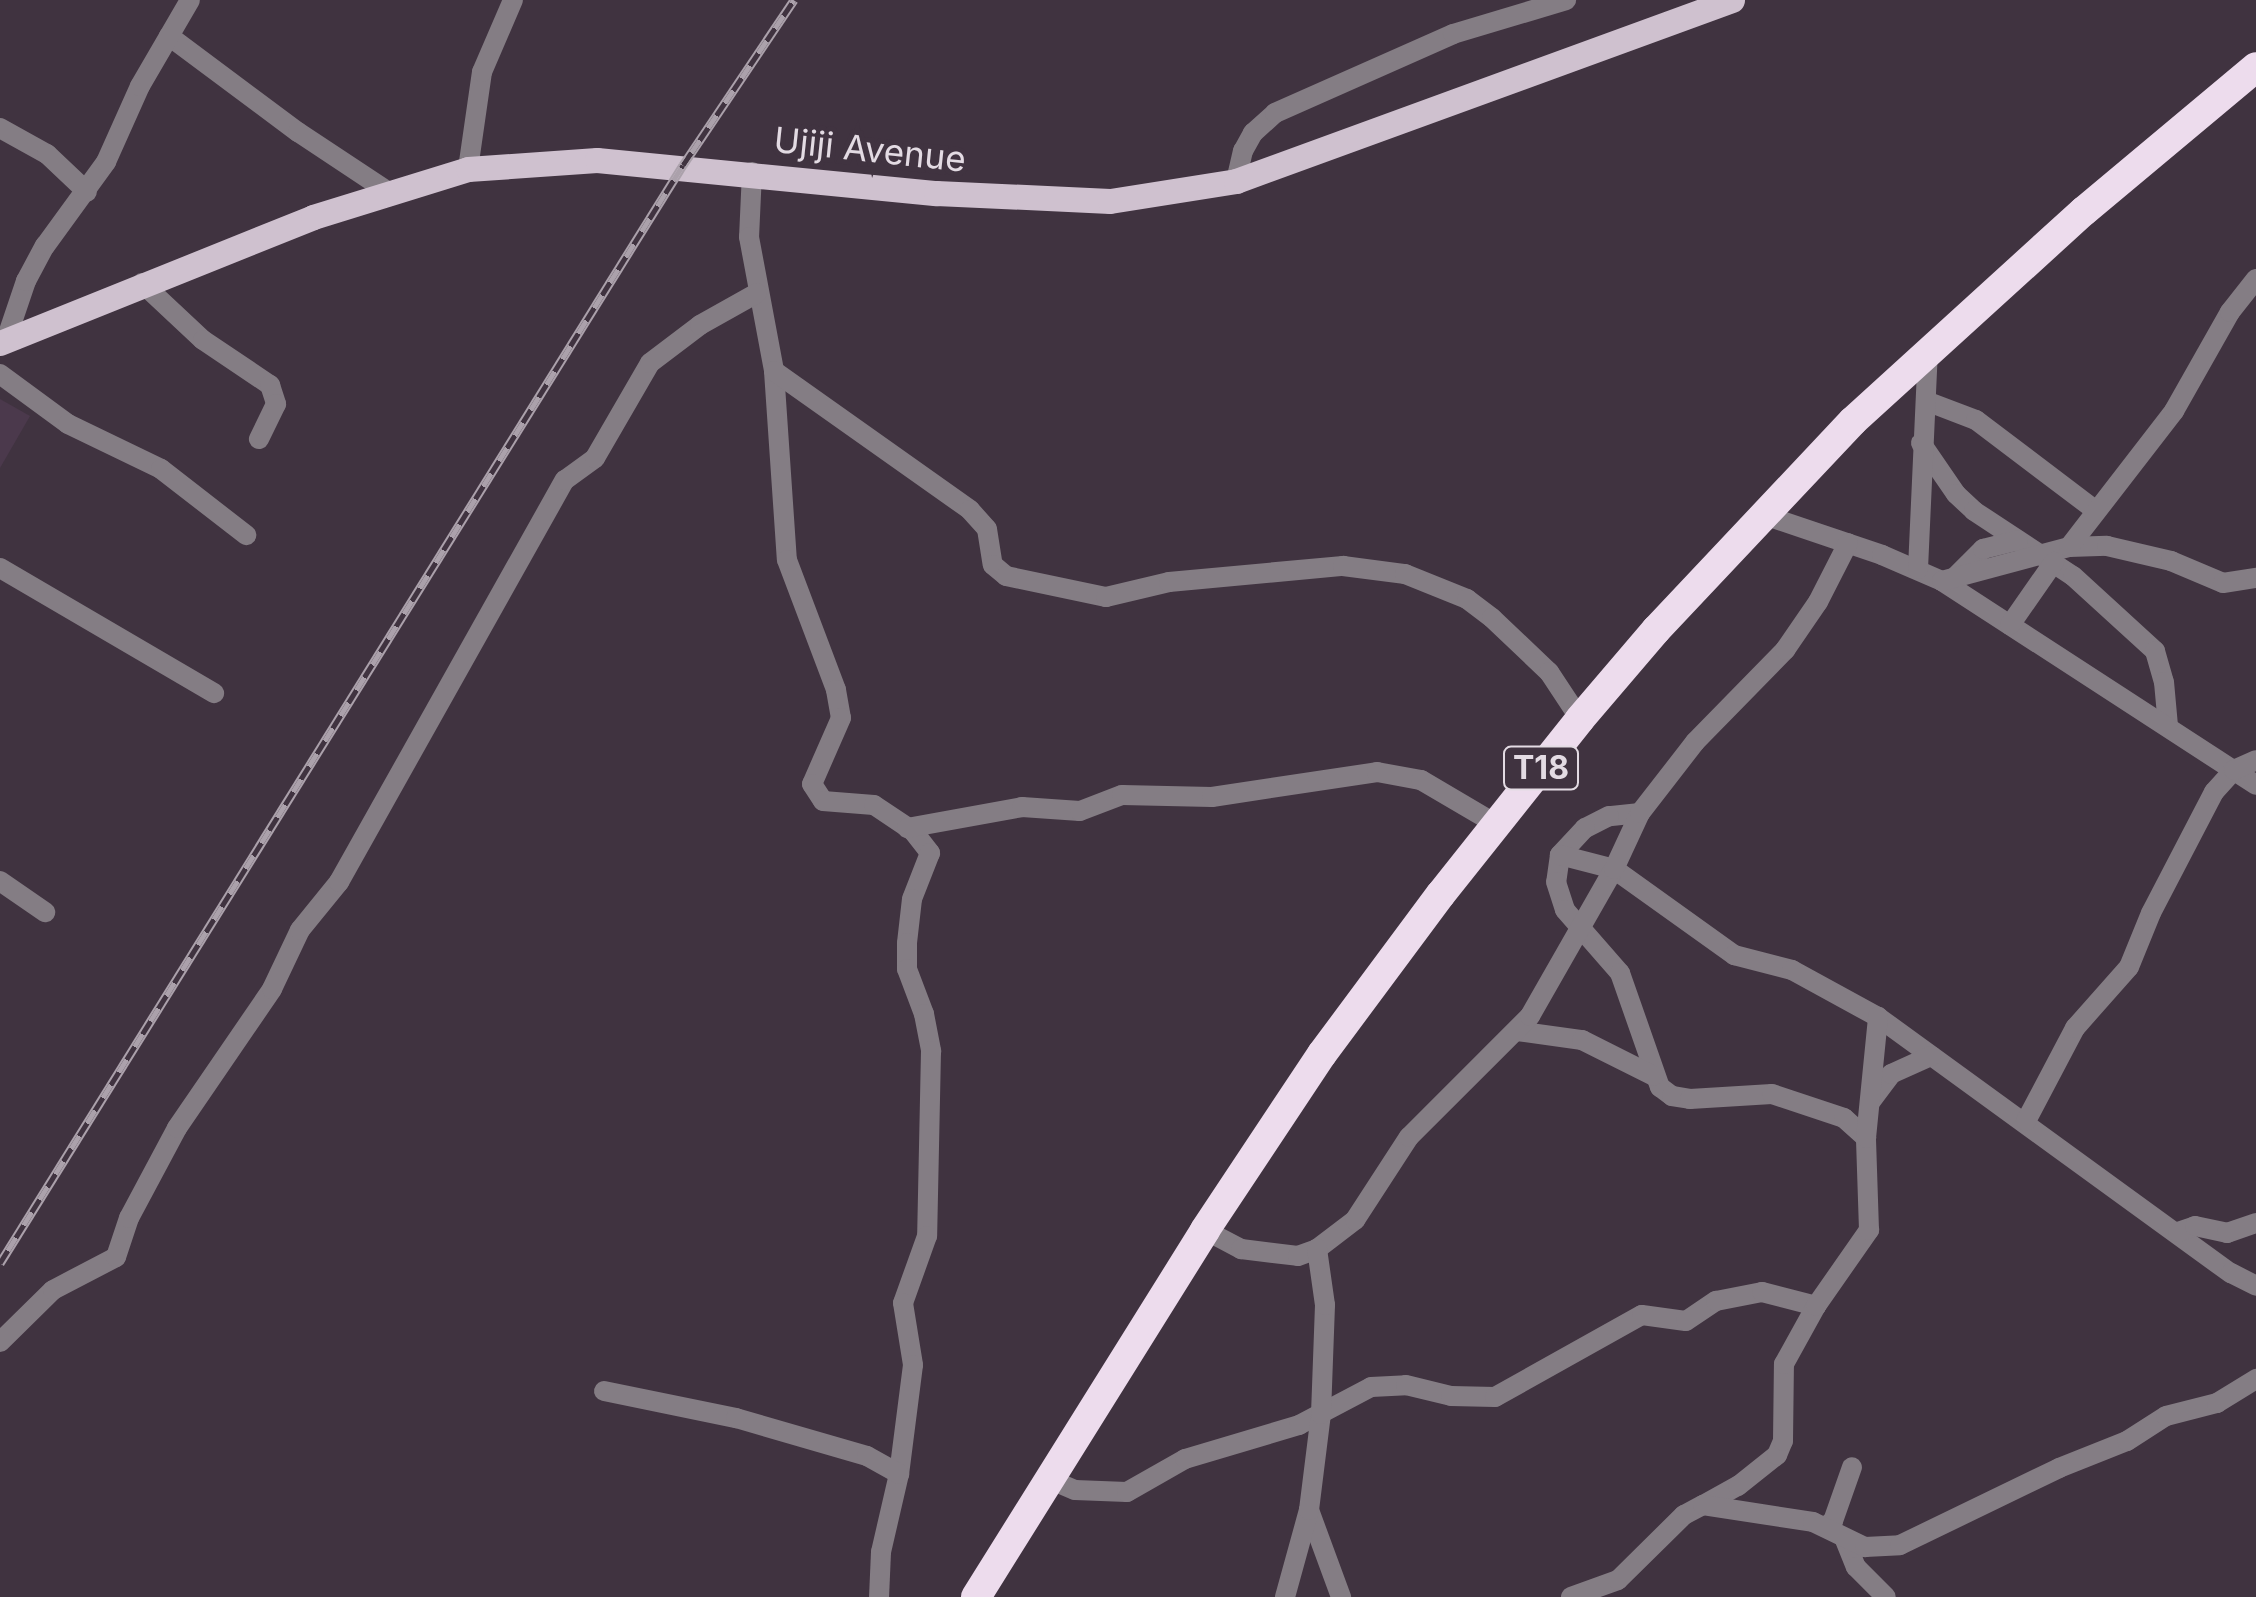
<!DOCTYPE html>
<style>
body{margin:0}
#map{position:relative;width:2256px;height:1597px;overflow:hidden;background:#403340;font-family:Inter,sans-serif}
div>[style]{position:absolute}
.built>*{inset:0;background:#4b394c}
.minor>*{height:20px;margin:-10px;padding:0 10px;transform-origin:10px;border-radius:10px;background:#847d84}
.major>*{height:25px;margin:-12.5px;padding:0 12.5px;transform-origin:12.5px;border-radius:12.5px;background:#cfc1cf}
.highway>*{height:30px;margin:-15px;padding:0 15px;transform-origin:15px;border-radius:15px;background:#eddced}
.rail>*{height:9px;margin-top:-4.5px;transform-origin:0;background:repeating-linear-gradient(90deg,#403340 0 15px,#aba1ab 0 30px);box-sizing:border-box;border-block:2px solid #aba1ab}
span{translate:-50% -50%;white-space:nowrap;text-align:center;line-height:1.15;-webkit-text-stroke:10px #403340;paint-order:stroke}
.shield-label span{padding:2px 8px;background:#403340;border:2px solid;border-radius:8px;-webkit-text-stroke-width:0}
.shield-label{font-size:32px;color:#e3dbe3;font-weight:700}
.street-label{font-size:35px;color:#e3dbe3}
</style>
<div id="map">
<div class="built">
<div style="clip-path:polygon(0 399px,30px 416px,0 468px)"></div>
</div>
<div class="minor">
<div style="left:169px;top:36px;width:161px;rotate:36.7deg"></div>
<div style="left:298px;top:132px;width:107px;rotate:33.5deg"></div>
<div style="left:0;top:128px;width:54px;rotate:29deg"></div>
<div style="left:47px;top:154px;width:55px;rotate:43.5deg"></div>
<div style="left:468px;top:169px;width:98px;rotate:-81.8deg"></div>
<div style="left:482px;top:72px;width:78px;rotate:-66.7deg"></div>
<div style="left:752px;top:172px;width:65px;rotate:92.6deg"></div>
<div style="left:749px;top:237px;width:136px;rotate:79.4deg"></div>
<div style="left:774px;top:371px;width:189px;rotate:86.1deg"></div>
<div style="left:787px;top:560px;width:139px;rotate:69.3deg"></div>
<div style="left:836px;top:690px;width:28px;rotate:80deg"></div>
<div style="left:841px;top:718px;width:72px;rotate:113.7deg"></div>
<div style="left:812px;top:784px;width:20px;rotate:57deg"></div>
<div style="left:823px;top:801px;width:51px;rotate:4.5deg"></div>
<div style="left:874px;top:805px;width:47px;rotate:33.7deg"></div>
<div style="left:913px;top:831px;width:28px;rotate:52deg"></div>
<div style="left:930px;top:853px;width:49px;rotate:111.4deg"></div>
<div style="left:912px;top:899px;width:44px;rotate:96.5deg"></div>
<div style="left:907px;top:943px;width:26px;rotate:90deg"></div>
<div style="left:907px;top:969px;width:48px;rotate:69.3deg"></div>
<div style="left:924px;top:1014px;width:38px;rotate:79deg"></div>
<div style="left:931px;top:1051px;width:185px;rotate:91.2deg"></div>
<div style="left:927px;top:1236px;width:71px;rotate:109.7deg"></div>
<div style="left:903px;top:1303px;width:63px;rotate:80.8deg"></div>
<div style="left:913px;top:1365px;width:110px;rotate:97.3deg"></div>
<div style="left:899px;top:1474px;width:80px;rotate:103deg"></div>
<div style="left:881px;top:1552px;width:45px;rotate:92.5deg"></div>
<div style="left:1236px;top:181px;width:31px;rotate:-77deg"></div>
<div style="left:1243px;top:151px;width:21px;rotate:-61deg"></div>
<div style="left:1253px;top:133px;width:30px;rotate:-42deg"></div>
<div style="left:1275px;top:113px;width:195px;rotate:-23.9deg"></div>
<div style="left:1453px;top:34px;width:118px;rotate:-16.7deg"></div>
<div style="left:142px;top:283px;width:83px;rotate:43.1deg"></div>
<div style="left:203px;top:340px;width:81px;rotate:33.9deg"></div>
<div style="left:270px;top:385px;width:20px;rotate:72deg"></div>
<div style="left:276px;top:404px;width:39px;rotate:116deg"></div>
<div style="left:6px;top:340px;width:62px;rotate:-71.3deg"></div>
<div style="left:26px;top:281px;width:40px;rotate:-62deg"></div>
<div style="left:45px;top:246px;width:104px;rotate:-54deg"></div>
<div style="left:106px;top:162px;width:83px;rotate:-65.9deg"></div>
<div style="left:140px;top:86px;width:99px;rotate:-59.8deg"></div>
<div style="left:774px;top:371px;width:240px;rotate:35.3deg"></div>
<div style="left:970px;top:510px;width:25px;rotate:48deg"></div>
<div style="left:987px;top:529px;width:36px;rotate:81deg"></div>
<div style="left:993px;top:565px;width:17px;rotate:40deg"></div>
<div style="left:1006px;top:576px;width:102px;rotate:11.9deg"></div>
<div style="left:1106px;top:597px;width:65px;rotate:-13.4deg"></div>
<div style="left:1169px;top:582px;width:175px;rotate:-5.3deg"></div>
<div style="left:1343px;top:566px;width:63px;rotate:7.4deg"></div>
<div style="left:1405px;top:574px;width:67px;rotate:22deg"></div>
<div style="left:1467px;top:599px;width:31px;rotate:37deg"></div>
<div style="left:1492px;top:618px;width:79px;rotate:43.5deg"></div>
<div style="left:1549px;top:672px;width:56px;rotate:56.6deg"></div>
<div style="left:0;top:374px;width:84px;rotate:36.3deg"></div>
<div style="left:68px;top:424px;width:103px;rotate:25.8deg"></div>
<div style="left:161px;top:469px;width:108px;rotate:37.8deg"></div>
<div style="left:1926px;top:401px;width:53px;rotate:20.8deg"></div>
<div style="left:1976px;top:420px;width:149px;rotate:37.1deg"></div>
<div style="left:1921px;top:443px;width:62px;rotate:55.5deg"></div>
<div style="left:1956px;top:494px;width:25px;rotate:43deg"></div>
<div style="left:1974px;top:511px;width:118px;rotate:33.3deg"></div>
<div style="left:2073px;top:576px;width:111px;rotate:42.4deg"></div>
<div style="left:2155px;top:651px;width:32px;rotate:74deg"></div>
<div style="left:2164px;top:682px;width:44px;rotate:84.8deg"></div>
<div style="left:1764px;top:515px;width:125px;rotate:18.7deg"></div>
<div style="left:1882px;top:555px;width:65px;rotate:23.4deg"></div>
<div style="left:1942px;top:581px;width:374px;rotate:33deg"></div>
<div style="left:2069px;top:547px;width:38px;rotate:-2deg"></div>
<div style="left:2107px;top:546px;width:66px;rotate:13.2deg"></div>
<div style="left:2171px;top:561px;width:56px;rotate:22.9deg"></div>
<div style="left:2223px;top:583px;width:33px;rotate:-9deg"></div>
<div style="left:0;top:568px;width:248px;rotate:30.3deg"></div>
<div style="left:1918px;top:569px;width:218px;rotate:-87.4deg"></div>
<div style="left:1955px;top:577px;width:40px;rotate:-45deg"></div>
<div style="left:1983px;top:549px;width:36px;rotate:-14deg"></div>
<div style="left:1942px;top:581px;width:131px;rotate:-15deg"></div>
<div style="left:2069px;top:547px;width:172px;rotate:-52.3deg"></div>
<div style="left:2174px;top:411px;width:114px;rotate:-60.5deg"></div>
<div style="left:2230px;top:312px;width:42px;rotate:-51.8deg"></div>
<div style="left:2010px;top:625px;width:77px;rotate:-55.1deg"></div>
<div style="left:1640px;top:813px;width:31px;rotate:174deg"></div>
<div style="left:1609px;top:816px;width:27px;rotate:153deg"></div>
<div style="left:1585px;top:828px;width:37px;rotate:133deg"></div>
<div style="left:1560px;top:855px;width:27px;rotate:98deg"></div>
<div style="left:1556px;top:882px;width:29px;rotate:72deg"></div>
<div style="left:1565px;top:910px;width:84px;rotate:48.9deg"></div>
<div style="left:1620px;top:973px;width:121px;rotate:70.7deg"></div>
<div style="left:1660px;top:1087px;width:15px;rotate:37deg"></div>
<div style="left:1672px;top:1096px;width:18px;rotate:9deg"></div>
<div style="left:1690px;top:1099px;width:82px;rotate:-3.5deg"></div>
<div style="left:1772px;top:1094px;width:76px;rotate:18.4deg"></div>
<div style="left:1844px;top:1118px;width:30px;rotate:42deg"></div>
<div style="left:907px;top:828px;width:117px;rotate:-10.3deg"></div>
<div style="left:1022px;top:807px;width:58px;rotate:3.9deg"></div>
<div style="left:1080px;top:811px;width:45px;rotate:-20.9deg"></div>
<div style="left:1122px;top:795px;width:90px;rotate:1.3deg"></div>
<div style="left:1212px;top:797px;width:167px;rotate:-8.6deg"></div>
<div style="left:1377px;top:772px;width:45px;rotate:10.3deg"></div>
<div style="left:1421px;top:780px;width:87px;rotate:30.4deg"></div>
<div style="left:1560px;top:855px;width:56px;rotate:14.5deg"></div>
<div style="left:1614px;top:869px;width:148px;rotate:35.6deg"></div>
<div style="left:1734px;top:955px;width:60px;rotate:14.5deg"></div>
<div style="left:1792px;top:970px;width:98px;rotate:28.7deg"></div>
<div style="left:1878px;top:1017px;width:436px;rotate:36deg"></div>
<div style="left:2231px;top:1273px;width:28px;rotate:27deg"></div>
<div style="left:0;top:881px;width:55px;rotate:34.6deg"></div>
<div style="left:1517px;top:1031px;width:66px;rotate:7.9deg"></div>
<div style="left:1582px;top:1040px;width:80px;rotate:26.6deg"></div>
<div style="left:1871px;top:1101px;width:34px;rotate:-53deg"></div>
<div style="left:1891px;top:1074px;width:44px;rotate:-24.2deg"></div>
<div style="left:2026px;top:1121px;width:105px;rotate:-62.2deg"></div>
<div style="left:2075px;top:1028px;width:81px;rotate:-48.5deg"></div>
<div style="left:2129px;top:967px;width:58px;rotate:-67.8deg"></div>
<div style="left:2151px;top:913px;width:136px;rotate:-62.5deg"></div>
<div style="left:2214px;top:792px;width:30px;rotate:-48deg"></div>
<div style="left:2234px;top:770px;width:24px;rotate:-24deg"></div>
<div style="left:1205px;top:1230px;width:41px;rotate:27.8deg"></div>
<div style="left:1241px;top:1249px;width:57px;rotate:7deg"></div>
<div style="left:1298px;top:1256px;width:20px;rotate:-20deg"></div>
<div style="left:1317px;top:1249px;width:48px;rotate:-37.3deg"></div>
<div style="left:1355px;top:1220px;width:99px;rotate:-57deg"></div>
<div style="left:1409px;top:1137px;width:171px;rotate:-45deg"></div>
<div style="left:1530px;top:1016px;width:169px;rotate:-60.3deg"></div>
<div style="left:1614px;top:869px;width:62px;rotate:-65.1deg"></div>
<div style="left:1640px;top:813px;width:90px;rotate:-52.2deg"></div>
<div style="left:1695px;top:742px;width:129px;rotate:-45.6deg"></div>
<div style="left:1785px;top:650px;width:58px;rotate:-55.5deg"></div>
<div style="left:1818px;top:602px;width:66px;rotate:-63deg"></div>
<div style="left:2178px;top:1232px;width:18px;rotate:-19deg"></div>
<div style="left:2195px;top:1226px;width:33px;rotate:12deg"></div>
<div style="left:2227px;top:1233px;width:31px;rotate:-19deg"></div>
<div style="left:0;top:1342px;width:74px;rotate:-44.5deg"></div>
<div style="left:53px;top:1290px;width:71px;rotate:-27.6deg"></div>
<div style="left:116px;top:1257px;width:41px;rotate:-71.6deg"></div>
<div style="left:129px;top:1218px;width:102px;rotate:-61.9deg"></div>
<div style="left:177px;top:1128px;width:168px;rotate:-55.6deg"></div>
<div style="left:272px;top:989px;width:65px;rotate:-64.6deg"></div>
<div style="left:300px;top:930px;width:62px;rotate:-50.9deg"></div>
<div style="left:339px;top:882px;width:461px;rotate:-60.7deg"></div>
<div style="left:565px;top:480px;width:37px;rotate:-36deg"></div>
<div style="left:595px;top:458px;width:110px;rotate:-59.9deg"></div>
<div style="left:650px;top:363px;width:63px;rotate:-37.2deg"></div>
<div style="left:700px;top:325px;width:65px;rotate:-29.3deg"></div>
<div style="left:604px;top:1391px;width:135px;rotate:11.6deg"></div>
<div style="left:736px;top:1418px;width:136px;rotate:16.2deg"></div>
<div style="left:867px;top:1456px;width:37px;rotate:29deg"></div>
<div style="left:1049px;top:1479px;width:28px;rotate:23deg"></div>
<div style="left:1075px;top:1490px;width:52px;rotate:2.2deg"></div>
<div style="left:1127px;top:1492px;width:67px;rotate:-29.6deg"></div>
<div style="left:1185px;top:1459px;width:119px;rotate:-16.6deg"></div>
<div style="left:1299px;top:1425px;width:81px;rotate:-27.8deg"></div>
<div style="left:1371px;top:1387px;width:35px;rotate:-3deg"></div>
<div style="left:1406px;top:1385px;width:46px;rotate:13.7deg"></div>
<div style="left:1451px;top:1396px;width:44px;rotate:1.3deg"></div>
<div style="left:1495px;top:1397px;width:168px;rotate:-29.2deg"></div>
<div style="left:1642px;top:1315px;width:44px;rotate:7.8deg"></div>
<div style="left:1686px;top:1321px;width:36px;rotate:-34deg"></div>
<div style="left:1716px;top:1301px;width:47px;rotate:-11.1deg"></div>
<div style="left:1762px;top:1292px;width:56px;rotate:14.5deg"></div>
<div style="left:1705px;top:1504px;width:38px;rotate:-29deg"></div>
<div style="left:1738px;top:1486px;width:50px;rotate:-38.5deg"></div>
<div style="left:1777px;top:1455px;width:15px;rotate:-67deg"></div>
<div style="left:1783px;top:1441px;width:77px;rotate:-89.3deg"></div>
<div style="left:1784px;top:1364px;width:66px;rotate:-61.1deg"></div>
<div style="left:1816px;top:1306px;width:93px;rotate:-55.1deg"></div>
<div style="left:1869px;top:1230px;width:92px;rotate:-91.9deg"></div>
<div style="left:1866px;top:1138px;width:122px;rotate:-84.3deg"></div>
<div style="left:1309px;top:1510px;width:93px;rotate:69.8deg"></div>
<div style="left:1825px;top:1527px;width:10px;rotate:-37deg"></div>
<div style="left:1833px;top:1521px;width:57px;rotate:-70.6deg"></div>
<div style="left:1845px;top:1540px;width:29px;rotate:68deg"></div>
<div style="left:1856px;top:1567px;width:42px;rotate:45deg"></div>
<div style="left:1285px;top:1597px;width:90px;rotate:-74.6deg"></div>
<div style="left:1309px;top:1510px;width:97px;rotate:-82.9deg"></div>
<div style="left:1321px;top:1414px;width:109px;rotate:-87.9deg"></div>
<div style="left:1325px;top:1305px;width:57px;rotate:-98.1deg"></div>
<div style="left:1571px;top:1597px;width:50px;rotate:-19.9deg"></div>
<div style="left:1618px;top:1580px;width:93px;rotate:-44.6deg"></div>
<div style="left:1684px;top:1515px;width:21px;rotate:-28deg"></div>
<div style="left:1703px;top:1505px;width:111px;rotate:8.8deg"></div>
<div style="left:1813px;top:1522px;width:58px;rotate:25.7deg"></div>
<div style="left:1865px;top:1547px;width:35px;rotate:-3deg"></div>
<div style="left:1900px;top:1545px;width:177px;rotate:-25.8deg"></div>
<div style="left:2059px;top:1468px;width:73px;rotate:-21.7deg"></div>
<div style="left:2127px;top:1441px;width:46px;rotate:-32.7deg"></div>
<div style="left:2166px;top:1416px;width:53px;rotate:-14.3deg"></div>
<div style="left:2217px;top:1403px;width:46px;rotate:-31.6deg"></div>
</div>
<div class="major">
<div style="left:0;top:343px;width:337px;rotate:-21.9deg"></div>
<div style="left:313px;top:217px;width:162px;rotate:-17.2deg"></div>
<div style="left:468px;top:169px;width:129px;rotate:-4deg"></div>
<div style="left:597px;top:160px;width:341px;rotate:5.6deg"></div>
<div style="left:936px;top:193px;width:174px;rotate:2.6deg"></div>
<div style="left:1110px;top:201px;width:128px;rotate:-9deg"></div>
<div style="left:1236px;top:181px;width:528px;rotate:-20.05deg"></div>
</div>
<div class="highway">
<div style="left:976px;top:1597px;width:433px;rotate:-58deg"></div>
<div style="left:1205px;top:1230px;width:211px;rotate:-56.4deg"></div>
<div style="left:1322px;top:1054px;width:199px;rotate:-53.4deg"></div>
<div style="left:1441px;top:894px;width:223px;rotate:-51.5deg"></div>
<div style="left:1580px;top:719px;width:117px;rotate:-49.5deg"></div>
<div style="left:1656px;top:630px;width:287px;rotate:-46.7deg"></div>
<div style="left:1853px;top:421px;width:312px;rotate:-42.3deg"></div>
<div style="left:2084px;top:211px;width:224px;rotate:-39.9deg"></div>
</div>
<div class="rail">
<div style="left:0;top:1263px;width:1293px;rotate:-58.12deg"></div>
<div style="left:683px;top:165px;width:199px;rotate:-56.1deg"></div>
</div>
<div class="shield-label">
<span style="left:1541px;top:768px">T18</span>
</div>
<div class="street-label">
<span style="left:870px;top:149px;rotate:6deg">Ujiji Avenue</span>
</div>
</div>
